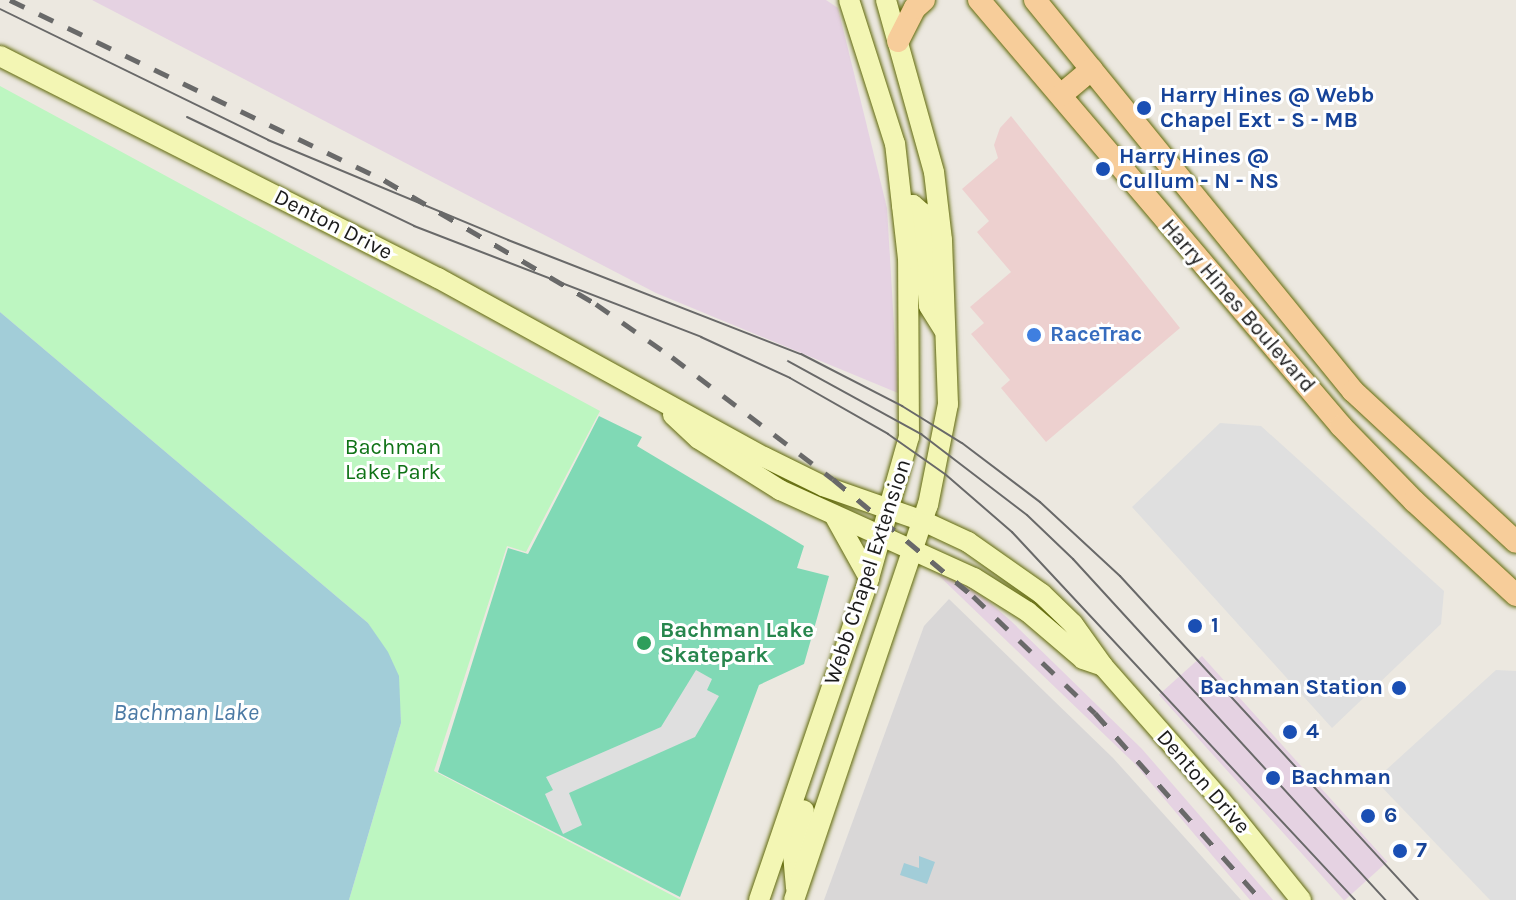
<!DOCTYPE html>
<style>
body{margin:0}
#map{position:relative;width:1516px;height:900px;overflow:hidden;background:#ece8e0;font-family:Karla,sans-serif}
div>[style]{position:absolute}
.residential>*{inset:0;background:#d9d7d7}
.commercial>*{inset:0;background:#edd0cf}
.industrial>*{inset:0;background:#e5d2e2;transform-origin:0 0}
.park>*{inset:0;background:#bdf6c1}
.pitch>*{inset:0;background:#80d9b5}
.parking>*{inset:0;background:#dfdfdf}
.water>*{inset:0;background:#a2cdd8}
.roads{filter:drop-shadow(0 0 2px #616a09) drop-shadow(0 0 2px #616a09)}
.secondary>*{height:20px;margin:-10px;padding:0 10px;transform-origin:10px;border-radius:10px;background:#f3f6b4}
.primary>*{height:22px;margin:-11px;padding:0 11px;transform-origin:11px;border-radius:11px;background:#f7cd9a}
.tram>*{height:2px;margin:-1px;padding:0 1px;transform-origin:1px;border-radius:1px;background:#696969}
.rail>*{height:5px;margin-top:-2.5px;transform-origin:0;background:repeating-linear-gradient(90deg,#696969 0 16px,transparent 0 32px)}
.dots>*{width:22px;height:22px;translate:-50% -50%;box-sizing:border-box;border:4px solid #fff;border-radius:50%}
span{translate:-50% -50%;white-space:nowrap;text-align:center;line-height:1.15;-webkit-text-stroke:6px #fff;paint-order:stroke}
.transit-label{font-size:22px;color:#164399;font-weight:700}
.left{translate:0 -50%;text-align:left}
.right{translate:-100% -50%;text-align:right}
.street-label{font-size:22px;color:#1b1b1b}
.shop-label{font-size:22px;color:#366cbe;font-weight:700}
.park-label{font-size:22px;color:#0f7216}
.leisure-label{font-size:22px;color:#27864d;font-weight:700}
.water-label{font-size:24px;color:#4c7aa5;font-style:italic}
</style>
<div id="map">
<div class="residential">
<div style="clip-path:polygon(949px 599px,1113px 758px,1241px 900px,824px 900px,924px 626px)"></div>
</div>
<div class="commercial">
<div style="clip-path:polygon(1011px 116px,1180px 328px,1046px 442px,1001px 388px,1010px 380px,971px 334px,984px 323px,970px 307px,1011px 272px,977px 232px,989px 221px,962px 189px,998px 158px,994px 145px,1000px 128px)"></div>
</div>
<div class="industrial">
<div style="clip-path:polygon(92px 0,826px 0,838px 8px,887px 208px,898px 393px,656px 293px)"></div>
<div style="clip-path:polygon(936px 573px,972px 587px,1011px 621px,1142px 749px,1273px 900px,1250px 900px,1134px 763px)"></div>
<div style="left:1202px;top:656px;width:277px;height:58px;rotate:48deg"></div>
</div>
<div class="park">
<div style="clip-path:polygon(0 86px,600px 411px,526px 552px,507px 546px,434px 771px,681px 900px,349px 900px,401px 723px,398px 675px,368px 623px,0 312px)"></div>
</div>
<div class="pitch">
<div style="clip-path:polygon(599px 416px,642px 437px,637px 446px,804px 546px,797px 568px,829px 576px,804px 664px,759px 685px,680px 897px,438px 772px,508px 548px,528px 554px)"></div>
</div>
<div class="parking">
<div style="clip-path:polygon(1220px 423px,1261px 426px,1444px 591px,1441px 624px,1332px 728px,1132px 507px)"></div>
<div style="clip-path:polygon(696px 670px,712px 679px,707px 690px,719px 696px,695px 737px,569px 793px,582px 825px,563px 834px,545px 794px,553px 790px,546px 777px,661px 727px)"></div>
<div style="clip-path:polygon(1496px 670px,1516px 671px,1516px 900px,1490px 900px,1375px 780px)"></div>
</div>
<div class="water">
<div style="clip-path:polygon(0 312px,368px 623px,388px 652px,399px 676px,401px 723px,349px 900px,0 900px)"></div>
<div style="clip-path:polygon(919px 856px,935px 862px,927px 884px,900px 875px,904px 863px,919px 868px)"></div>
</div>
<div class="roads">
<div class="secondary">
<div style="left:0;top:56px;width:491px;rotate:26.9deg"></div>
<div style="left:438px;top:278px;width:372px;rotate:28.8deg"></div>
<div style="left:764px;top:457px;width:66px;rotate:26.2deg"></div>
<div style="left:823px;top:486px;width:106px;rotate:19.3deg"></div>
<div style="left:923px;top:521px;width:50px;rotate:25deg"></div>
<div style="left:968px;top:542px;width:90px;rotate:35.1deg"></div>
<div style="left:1042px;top:594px;width:43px;rotate:44.1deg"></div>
<div style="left:1073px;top:624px;width:52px;rotate:54.5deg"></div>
<div style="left:1103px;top:666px;width:176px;rotate:48.7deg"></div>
<div style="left:1219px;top:798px;width:131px;rotate:51.2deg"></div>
<div style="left:902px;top:206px;width:11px;rotate:-5deg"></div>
<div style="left:913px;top:205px;width:11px;rotate:41deg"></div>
<div style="left:921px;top:212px;width:94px;rotate:85.1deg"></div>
<div style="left:929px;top:306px;width:28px;rotate:58deg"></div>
<div style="left:673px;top:415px;width:35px;rotate:43deg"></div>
<div style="left:699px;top:439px;width:96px;rotate:32.2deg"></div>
<div style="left:780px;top:490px;width:213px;rotate:24.4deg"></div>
<div style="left:974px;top:578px;width:64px;rotate:32.2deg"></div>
<div style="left:1028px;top:612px;width:72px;rotate:40.5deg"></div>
<div style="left:1083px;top:659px;width:21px;rotate:19deg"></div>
<div style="left:834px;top:515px;width:72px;rotate:60.9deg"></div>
<div style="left:796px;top:888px;width:35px;rotate:-95deg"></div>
<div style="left:793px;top:853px;width:44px;rotate:-75.7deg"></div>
<div style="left:759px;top:900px;width:340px;rotate:-71.1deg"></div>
<div style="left:869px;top:578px;width:147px;rotate:-74.2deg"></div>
<div style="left:909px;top:437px;width:178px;rotate:-90.3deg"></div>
<div style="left:908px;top:259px;width:116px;rotate:-96.4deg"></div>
<div style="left:895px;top:144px;width:151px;rotate:-107.7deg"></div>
<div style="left:794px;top:900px;width:417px;rotate:-71.3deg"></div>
<div style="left:928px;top:505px;width:103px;rotate:-78.8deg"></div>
<div style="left:948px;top:404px;width:164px;rotate:-92.1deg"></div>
<div style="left:942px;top:240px;width:68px;rotate:-96.7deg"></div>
<div style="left:934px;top:172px;width:179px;rotate:-105.6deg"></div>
</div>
<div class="primary">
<div style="left:979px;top:0;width:559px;rotate:49.64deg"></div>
<div style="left:1341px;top:426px;width:105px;rotate:45.8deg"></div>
<div style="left:1414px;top:501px;width:139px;rotate:42.7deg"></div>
<div style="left:1035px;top:0;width:504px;rotate:50.88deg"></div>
<div style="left:1353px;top:391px;width:222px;rotate:42.8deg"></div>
<div style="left:898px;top:41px;width:37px;rotate:-63deg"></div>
<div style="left:915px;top:8px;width:12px;rotate:-42deg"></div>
<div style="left:1061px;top:95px;width:40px;rotate:-40deg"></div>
</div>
</div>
<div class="tram">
<div style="left:0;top:9px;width:298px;rotate:26deg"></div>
<div style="left:268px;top:140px;width:260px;rotate:22.6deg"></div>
<div style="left:508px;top:240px;width:314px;rotate:21.3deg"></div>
<div style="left:801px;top:354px;width:114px;rotate:27.2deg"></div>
<div style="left:902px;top:406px;width:70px;rotate:31.7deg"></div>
<div style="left:962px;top:443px;width:98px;rotate:37.1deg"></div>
<div style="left:1040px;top:502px;width:109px;rotate:42.8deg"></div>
<div style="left:1120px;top:576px;width:440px;rotate:47.4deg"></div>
<div style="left:187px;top:117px;width:252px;rotate:25.6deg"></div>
<div style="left:414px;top:226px;width:308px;rotate:21.1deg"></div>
<div style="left:701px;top:337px;width:98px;rotate:24.7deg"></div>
<div style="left:790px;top:378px;width:113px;rotate:29.7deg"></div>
<div style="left:888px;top:434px;width:70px;rotate:35.1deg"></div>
<div style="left:945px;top:474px;width:89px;rotate:40.9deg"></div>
<div style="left:1012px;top:532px;width:503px;rotate:47.01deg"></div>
<div style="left:788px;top:361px;width:152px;rotate:28.8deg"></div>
<div style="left:921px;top:434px;width:133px;rotate:37.4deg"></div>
<div style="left:1027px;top:515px;width:64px;rotate:43.7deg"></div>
<div style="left:1073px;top:559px;width:463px;rotate:47.5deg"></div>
</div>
<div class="rail">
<div style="left:10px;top:0;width:415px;rotate:25.7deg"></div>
<div style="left:384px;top:180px;width:246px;rotate:30.3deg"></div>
<div style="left:596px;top:304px;width:93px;rotate:34.9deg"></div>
<div style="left:672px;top:357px;width:202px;rotate:37.2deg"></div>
<div style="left:833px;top:479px;width:182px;rotate:39.9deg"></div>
<div style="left:973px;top:596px;width:169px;rotate:43.8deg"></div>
<div style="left:1095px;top:713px;width:250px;rotate:48.4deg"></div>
</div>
<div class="dots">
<div style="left:1144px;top:108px;background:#1a4fb4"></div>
<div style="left:1103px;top:169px;background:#1a4fb4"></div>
<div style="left:1034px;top:335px;background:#3f7fe0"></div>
<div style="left:1195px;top:626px;background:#1a4fb4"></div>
<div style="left:644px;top:643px;background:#2e9e5b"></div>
<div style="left:1399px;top:688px;background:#1a4fb4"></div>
<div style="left:1290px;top:732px;background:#1a4fb4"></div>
<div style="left:1273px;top:778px;background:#1a4fb4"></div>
<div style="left:1368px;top:816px;background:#1a4fb4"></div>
<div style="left:1400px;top:851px;background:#1a4fb4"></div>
</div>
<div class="transit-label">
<span class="left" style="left:1160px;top:108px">Harry Hines @ Webb<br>Chapel Ext - S - MB</span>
<span class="left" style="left:1119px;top:169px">Harry Hines @<br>Cullum - N - NS</span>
<span class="left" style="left:1211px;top:626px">1</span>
<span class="right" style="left:1383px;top:688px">Bachman Station</span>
<span class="left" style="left:1306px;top:732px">4</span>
<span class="left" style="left:1291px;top:778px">Bachman</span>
<span class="left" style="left:1384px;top:816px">6</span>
<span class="left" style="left:1416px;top:851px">7</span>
</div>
<div class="street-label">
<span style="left:333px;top:225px;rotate:27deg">Denton Drive</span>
<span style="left:1238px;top:306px;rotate:49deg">Harry Hines Boulevard</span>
<span style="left:868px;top:572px;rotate:-72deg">Webb Chapel Extension</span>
<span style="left:1203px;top:782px;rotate:49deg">Denton Drive</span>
</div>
<div class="shop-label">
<span class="left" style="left:1050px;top:335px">RaceTrac</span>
</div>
<div class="park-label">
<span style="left:393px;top:460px">Bachman<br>Lake Park</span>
</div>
<div class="leisure-label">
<span class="left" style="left:660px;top:643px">Bachman Lake<br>Skatepark</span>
</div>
<div class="water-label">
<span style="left:186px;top:713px">Bachman Lake</span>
</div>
</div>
